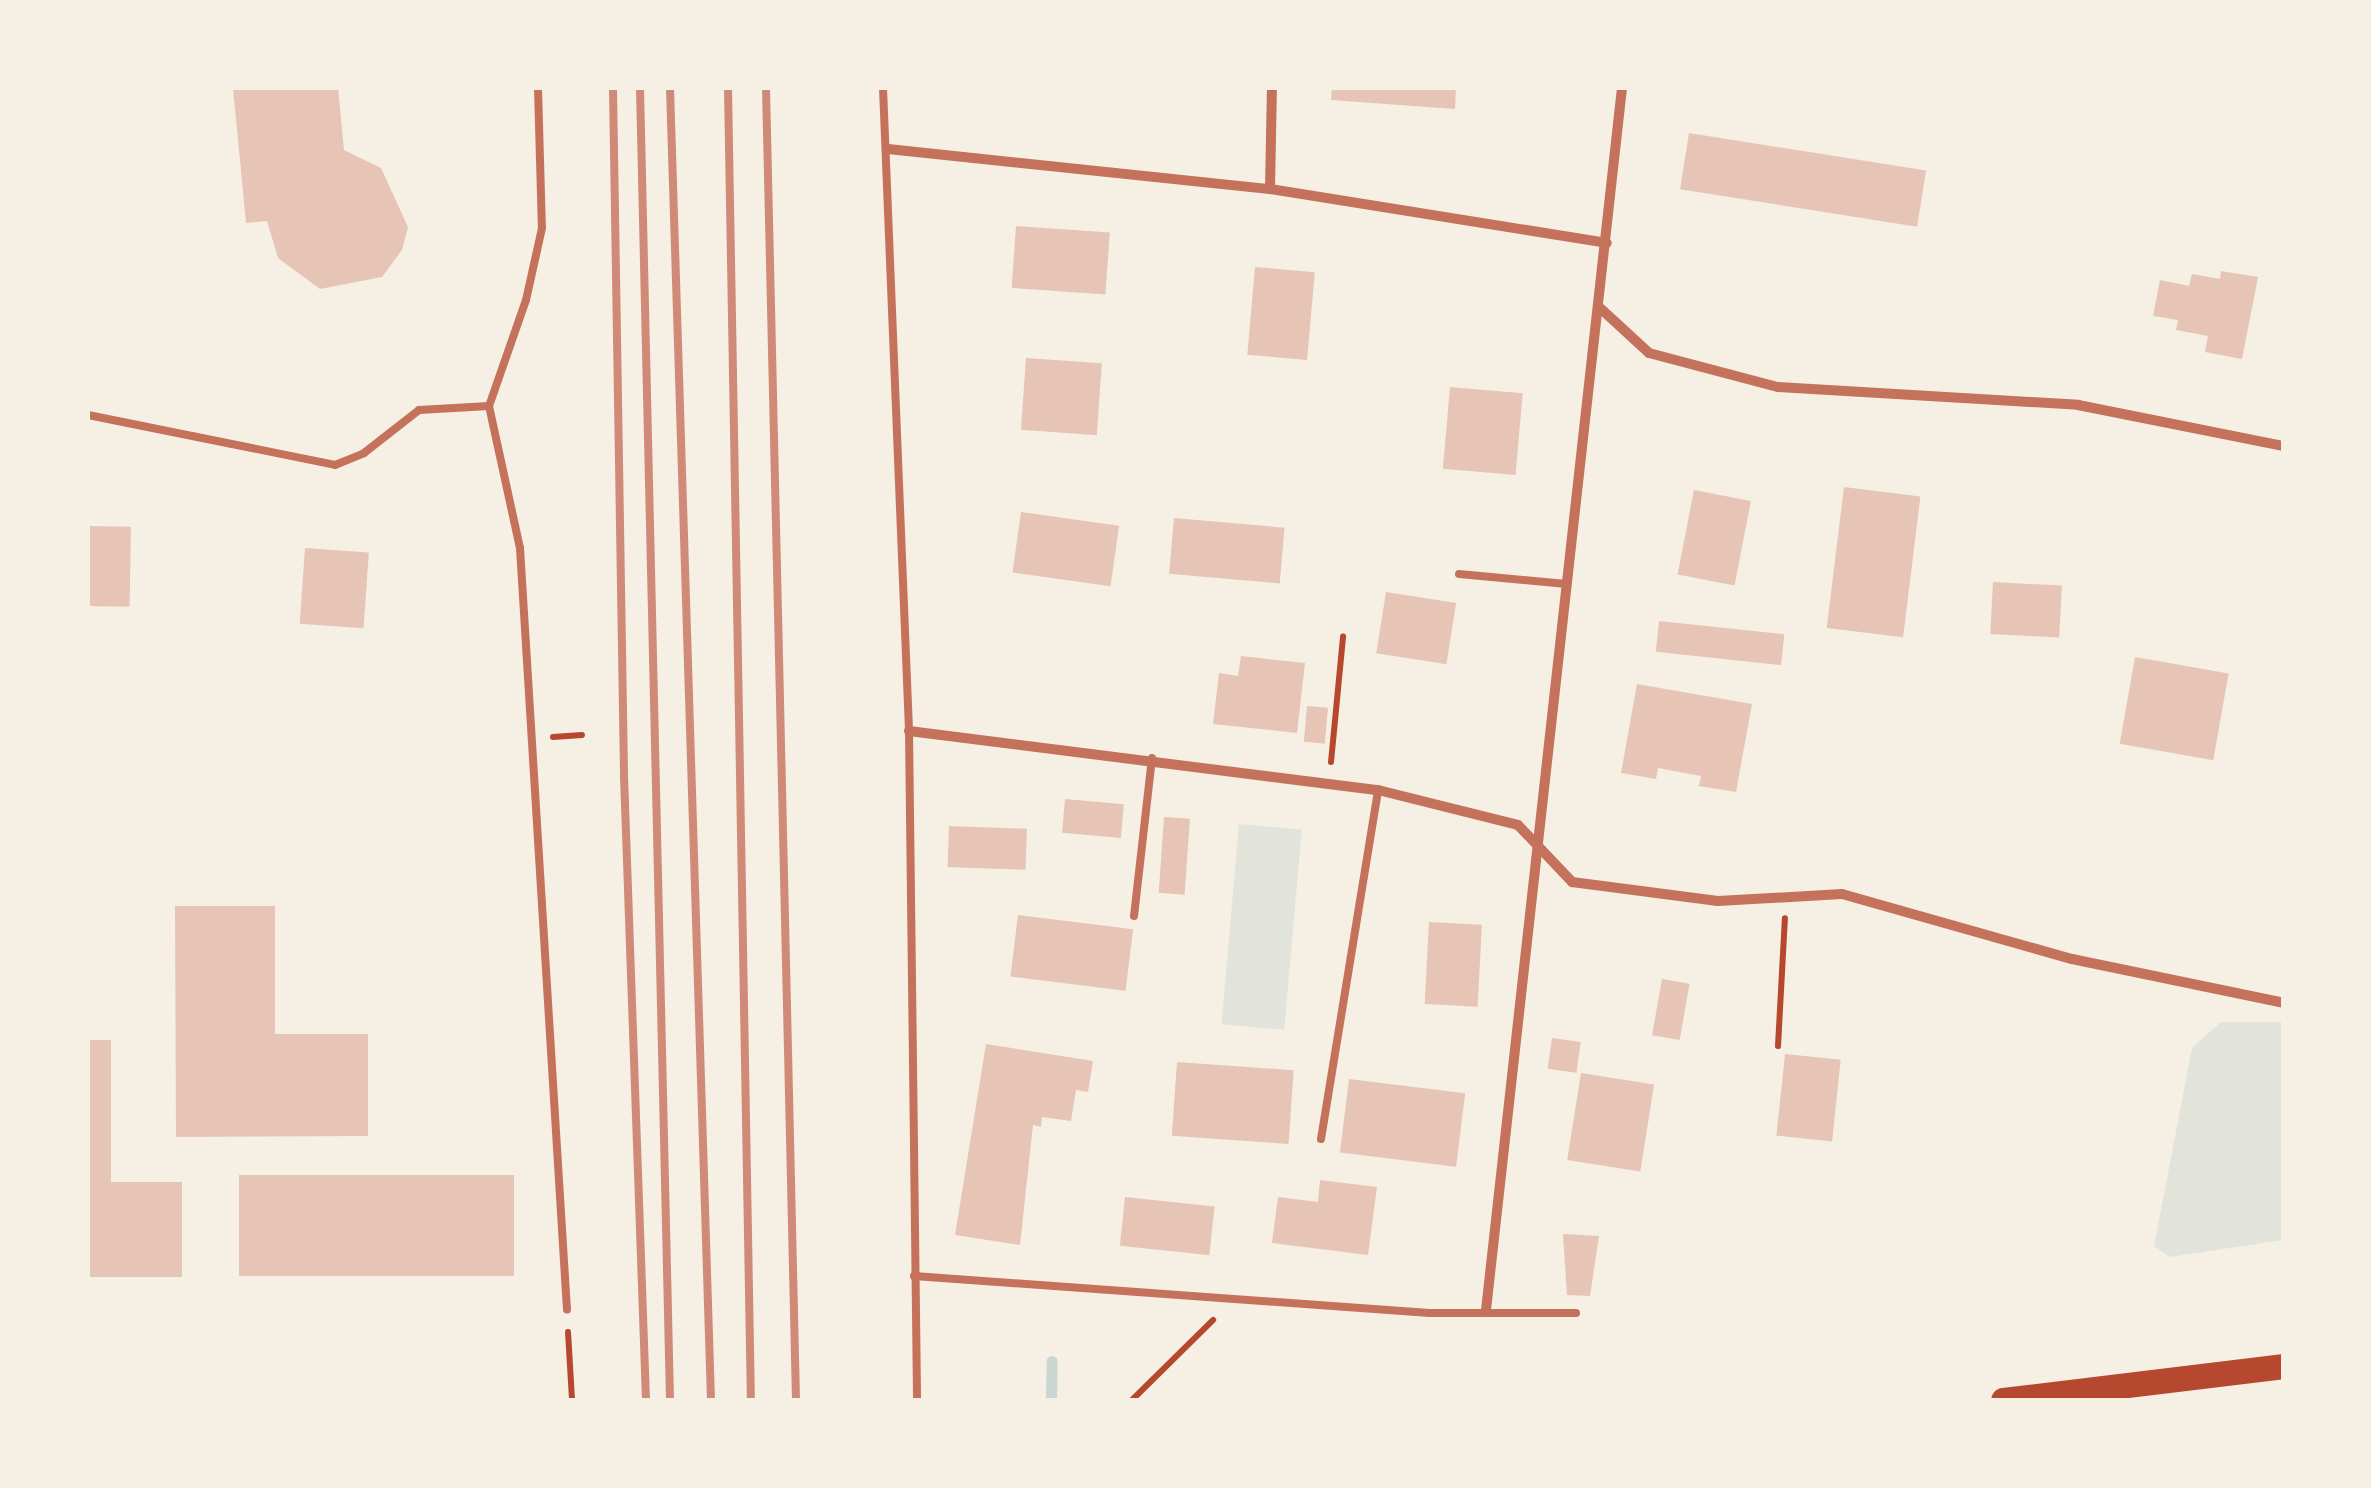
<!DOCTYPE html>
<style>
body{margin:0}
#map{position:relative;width:2371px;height:1488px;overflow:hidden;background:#f6efe4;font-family:"Sofia Sans Condensed",sans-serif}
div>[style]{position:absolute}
.green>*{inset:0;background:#e2e4dc;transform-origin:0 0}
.stream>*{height:11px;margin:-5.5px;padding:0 5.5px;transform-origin:5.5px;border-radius:5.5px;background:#c9d6d2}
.building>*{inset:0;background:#e6c5b7;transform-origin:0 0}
.path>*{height:6px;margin:-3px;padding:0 3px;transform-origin:3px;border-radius:3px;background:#b5482f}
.service>*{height:8px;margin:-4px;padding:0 4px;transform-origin:4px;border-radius:4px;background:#c5725c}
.minor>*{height:10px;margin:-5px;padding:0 5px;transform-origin:5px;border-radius:5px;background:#c5725c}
.primary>*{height:25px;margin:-12.5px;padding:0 12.5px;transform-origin:12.5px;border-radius:12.5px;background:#b5482f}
.rail>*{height:8px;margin:-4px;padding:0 4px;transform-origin:4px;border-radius:4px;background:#cf8b77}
span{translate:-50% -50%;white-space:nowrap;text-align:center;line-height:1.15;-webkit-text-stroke:8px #f6efe4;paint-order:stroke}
.frame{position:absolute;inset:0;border:90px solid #f6efe4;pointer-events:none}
</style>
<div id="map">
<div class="green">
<div style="left:1239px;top:824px;width:63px;height:201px;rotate:5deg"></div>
<div style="clip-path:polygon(2221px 1022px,2283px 1022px,2283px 1240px,2170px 1257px,2154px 1246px,2192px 1048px)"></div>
</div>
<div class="stream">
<div style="left:1051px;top:1400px;width:39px;rotate:-89deg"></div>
</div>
<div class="building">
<div style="clip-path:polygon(233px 88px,338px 88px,344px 150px,381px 168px,408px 227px,402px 250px,382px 277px,320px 289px,278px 258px,267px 221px,246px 223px)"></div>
<div style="clip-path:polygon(1332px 88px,1456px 88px,1455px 109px,1331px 100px)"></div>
<div style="left:1689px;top:133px;width:240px;height:57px;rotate:9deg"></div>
<div style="left:1016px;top:226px;width:94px;height:62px;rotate:4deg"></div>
<div style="left:1255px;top:267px;width:60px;height:88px;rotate:5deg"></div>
<div style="clip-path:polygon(2221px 271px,2258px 277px,2242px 359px,2205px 352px,2208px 336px,2176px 330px,2178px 320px,2153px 316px,2160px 280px,2189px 286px,2192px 274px,2220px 279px)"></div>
<div style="left:1026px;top:358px;width:76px;height:72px;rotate:4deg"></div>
<div style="left:1450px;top:387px;width:73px;height:82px;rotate:5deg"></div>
<div style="left:1844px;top:487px;width:77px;height:142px;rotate:7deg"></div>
<div style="left:1694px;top:490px;width:58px;height:86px;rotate:11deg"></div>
<div style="left:1021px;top:512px;width:99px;height:61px;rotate:8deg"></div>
<div style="left:1174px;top:518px;width:111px;height:56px;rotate:5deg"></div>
<div style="left:88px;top:526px;width:43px;height:80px;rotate:1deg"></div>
<div style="left:305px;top:548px;width:64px;height:76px;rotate:4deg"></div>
<div style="left:1993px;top:582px;width:69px;height:52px;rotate:3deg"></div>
<div style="left:1386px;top:592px;width:71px;height:62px;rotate:9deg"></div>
<div style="left:1659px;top:621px;width:126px;height:31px;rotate:6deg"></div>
<div style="clip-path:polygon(1241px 656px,1305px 663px,1297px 733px,1213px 724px,1219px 673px,1238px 676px)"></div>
<div style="left:2135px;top:657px;width:95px;height:88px;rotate:10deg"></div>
<div style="clip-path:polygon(1637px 684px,1752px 704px,1736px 792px,1699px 786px,1701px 776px,1658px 768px,1656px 779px,1621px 773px)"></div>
<div style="left:1307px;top:706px;width:21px;height:36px;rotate:5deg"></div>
<div style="left:1065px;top:799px;width:59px;height:34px;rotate:5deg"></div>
<div style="left:1164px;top:817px;width:26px;height:76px;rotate:4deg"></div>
<div style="left:949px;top:826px;width:78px;height:41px;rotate:2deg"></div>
<div style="clip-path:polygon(175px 906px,275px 906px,275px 1034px,368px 1034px,368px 1136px,176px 1137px)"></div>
<div style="left:1018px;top:915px;width:116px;height:62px;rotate:7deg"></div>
<div style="left:1429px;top:922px;width:53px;height:82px;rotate:3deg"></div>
<div style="left:1662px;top:979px;width:28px;height:57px;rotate:10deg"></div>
<div style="left:1552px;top:1038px;width:29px;height:31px;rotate:8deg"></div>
<div style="clip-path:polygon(88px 1040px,111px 1040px,111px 1182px,182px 1182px,182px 1277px,88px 1277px)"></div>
<div style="clip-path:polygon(986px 1044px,1093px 1061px,1088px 1092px,1076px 1090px,1071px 1121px,1042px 1117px,1041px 1127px,1033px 1125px,1020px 1245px,955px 1235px)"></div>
<div style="left:1785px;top:1054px;width:56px;height:82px;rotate:6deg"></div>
<div style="left:1177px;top:1062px;width:117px;height:74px;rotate:4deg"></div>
<div style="left:1581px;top:1073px;width:74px;height:88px;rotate:9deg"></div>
<div style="left:1349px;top:1079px;width:117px;height:74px;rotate:7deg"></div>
<div style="left:514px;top:1175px;width:101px;height:275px;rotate:90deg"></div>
<div style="clip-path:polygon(1320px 1180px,1377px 1187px,1368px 1255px,1272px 1243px,1278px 1197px,1318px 1202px)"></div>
<div style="left:1125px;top:1197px;width:90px;height:49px;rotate:6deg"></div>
<div style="clip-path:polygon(1563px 1234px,1599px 1236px,1590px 1296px,1567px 1295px)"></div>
</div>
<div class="path">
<div style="left:553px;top:737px;width:29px;rotate:-4deg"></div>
<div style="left:1331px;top:762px;width:126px;rotate:-84.5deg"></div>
<div style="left:1778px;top:1046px;width:128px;rotate:-86.9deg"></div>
<div style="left:568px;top:1332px;width:68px;rotate:86.6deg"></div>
<div style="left:1132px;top:1400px;width:114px;rotate:-44.6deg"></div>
</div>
<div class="service">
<div style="left:538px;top:88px;width:140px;rotate:88.4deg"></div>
<div style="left:542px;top:228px;width:74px;rotate:102.5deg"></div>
<div style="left:526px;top:300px;width:112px;rotate:109.2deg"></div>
<div style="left:489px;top:406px;width:145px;rotate:77.7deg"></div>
<div style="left:520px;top:548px;width:763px;rotate:86.47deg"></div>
<div style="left:883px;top:88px;width:644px;rotate:87.68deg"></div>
<div style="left:909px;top:731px;width:669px;rotate:89.31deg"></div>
<div style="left:88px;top:415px;width:252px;rotate:11.4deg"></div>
<div style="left:335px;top:465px;width:31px;rotate:-22deg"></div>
<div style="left:364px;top:453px;width:70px;rotate:-38deg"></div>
<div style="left:419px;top:410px;width:70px;rotate:-3.3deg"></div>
<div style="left:1459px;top:574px;width:108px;rotate:5.3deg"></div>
<div style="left:1134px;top:916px;width:159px;rotate:-83.5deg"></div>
<div style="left:1321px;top:1139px;width:354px;rotate:-80.7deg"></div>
<div style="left:914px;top:1276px;width:517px;rotate:4.1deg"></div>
<div style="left:1430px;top:1313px;width:146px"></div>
</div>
<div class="minor">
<div style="left:888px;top:149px;width:384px;rotate:6deg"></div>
<div style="left:1270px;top:189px;width:341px;rotate:9.1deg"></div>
<div style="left:1270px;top:189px;width:101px;rotate:-88.9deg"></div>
<div style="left:1599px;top:307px;width:68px;rotate:42.6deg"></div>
<div style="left:1649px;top:353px;width:133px;rotate:14.8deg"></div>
<div style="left:1778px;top:387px;width:301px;rotate:3.4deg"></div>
<div style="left:2078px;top:405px;width:210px;rotate:11.3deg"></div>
<div style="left:909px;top:731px;width:473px;rotate:7.2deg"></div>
<div style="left:1378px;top:790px;width:144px;rotate:14deg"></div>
<div style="left:1518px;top:825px;width:79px;rotate:46.5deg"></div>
<div style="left:1572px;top:882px;width:147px;rotate:7.4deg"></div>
<div style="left:1718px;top:901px;width:124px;rotate:-3.2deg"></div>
<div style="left:1842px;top:894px;width:239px;rotate:15.8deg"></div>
<div style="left:2072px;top:959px;width:217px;rotate:11.7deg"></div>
<div style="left:1486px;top:1310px;width:1230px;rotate:-83.65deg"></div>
</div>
<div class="primary">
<div style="left:2003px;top:1400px;width:283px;rotate:-6.9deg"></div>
</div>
<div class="rail">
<div style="left:613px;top:88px;width:688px;rotate:89.08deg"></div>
<div style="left:624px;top:776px;width:624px;rotate:87.98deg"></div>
<div style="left:640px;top:88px;width:1312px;rotate:88.69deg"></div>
<div style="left:670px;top:88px;width:1313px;rotate:88.21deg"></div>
<div style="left:728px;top:88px;width:1312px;rotate:89deg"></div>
<div style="left:766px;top:88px;width:1312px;rotate:88.69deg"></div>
</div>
<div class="frame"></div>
</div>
